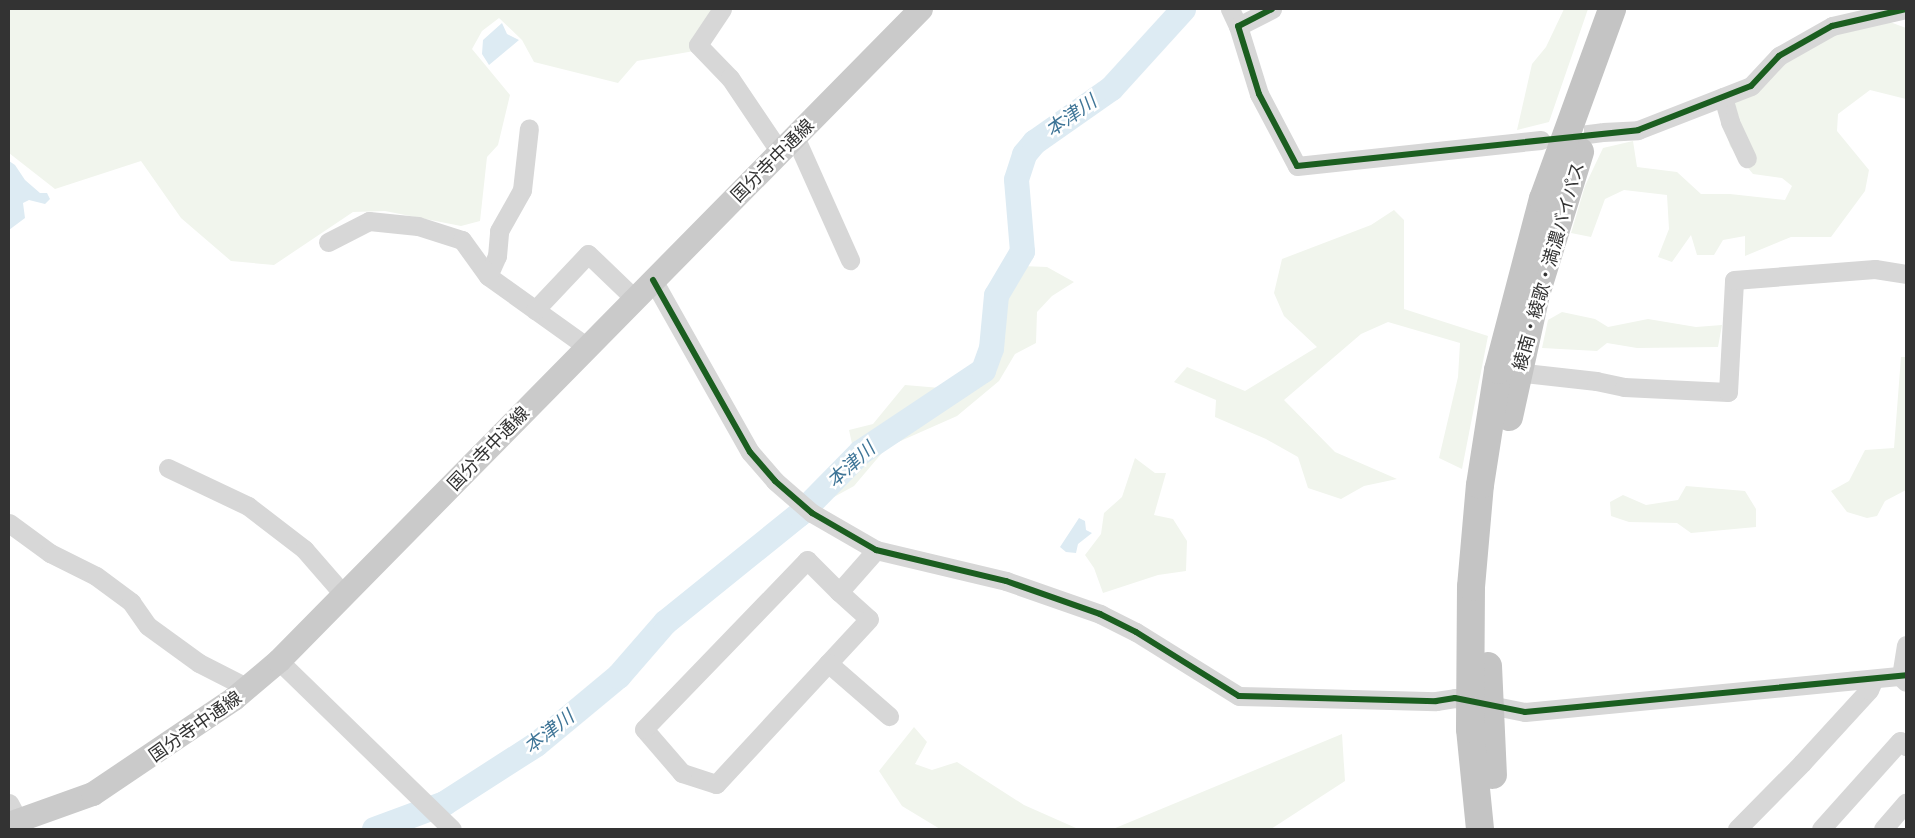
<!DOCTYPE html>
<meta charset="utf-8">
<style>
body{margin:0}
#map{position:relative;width:1915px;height:838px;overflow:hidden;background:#fff;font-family:Manrope,"Noto Sans JP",sans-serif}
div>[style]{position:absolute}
.green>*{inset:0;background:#f1f5ed}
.water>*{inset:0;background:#ddebf3}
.river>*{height:25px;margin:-12.5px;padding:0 12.5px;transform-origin:12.5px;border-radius:12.5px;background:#ddebf3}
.minor-tunnel>*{height:19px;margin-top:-9.5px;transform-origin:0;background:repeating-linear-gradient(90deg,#d6d6d6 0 19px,transparent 0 28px)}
.minor>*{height:19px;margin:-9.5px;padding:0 9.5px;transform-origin:9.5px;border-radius:9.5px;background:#d7d7d7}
.major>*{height:24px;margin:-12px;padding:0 12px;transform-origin:12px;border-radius:12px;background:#cacaca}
.highway>*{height:28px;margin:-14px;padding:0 14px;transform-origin:14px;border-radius:14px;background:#c4c4c4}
.cycleway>*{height:6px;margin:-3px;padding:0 3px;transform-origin:3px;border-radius:3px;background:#1b5e20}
span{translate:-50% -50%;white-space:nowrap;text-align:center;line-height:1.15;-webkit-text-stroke:5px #fff;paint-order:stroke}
.street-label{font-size:18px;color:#333}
.water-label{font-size:19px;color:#3f7597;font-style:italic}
.frame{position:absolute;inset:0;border:10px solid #333;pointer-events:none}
</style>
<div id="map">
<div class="green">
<div style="clip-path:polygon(9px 9px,714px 9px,694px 51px,637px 61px,618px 83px,534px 62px,522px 40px,499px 18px,482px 31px,472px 49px,510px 95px,498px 145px,487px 157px,480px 221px,461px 226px,385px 211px,353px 212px,274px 265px,231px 261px,181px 218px,141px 161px,55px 189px,9px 153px)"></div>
<div style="clip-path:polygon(1564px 9px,1588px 9px,1549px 122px,1517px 130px,1532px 64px,1546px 47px)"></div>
<div style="clip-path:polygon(1890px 22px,1906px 28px,1906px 99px,1870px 90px,1838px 114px,1837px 131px,1869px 170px,1865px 191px,1831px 237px,1791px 237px,1745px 256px,1745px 236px,1723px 240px,1714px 255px,1697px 255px,1691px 235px,1672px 262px,1658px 257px,1669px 229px,1667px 195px,1624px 190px,1605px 199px,1591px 237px,1571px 233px,1585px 186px,1603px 148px,1633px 141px,1637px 167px,1677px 172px,1701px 194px,1730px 194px,1785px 200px,1792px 186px,1782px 178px,1753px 174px,1730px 146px,1720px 109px,1753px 94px,1783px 63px,1832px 32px)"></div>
<div style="clip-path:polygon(1394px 210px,1404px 220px,1404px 309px,1488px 336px,1462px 469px,1439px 458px,1458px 377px,1460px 343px,1388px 322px,1361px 334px,1284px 400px,1335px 452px,1397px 479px,1364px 486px,1341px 499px,1308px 488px,1298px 457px,1266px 439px,1215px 417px,1216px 400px,1174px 382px,1187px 367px,1245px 391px,1317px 347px,1284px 316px,1274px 293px,1282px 259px,1371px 225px)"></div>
<div style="clip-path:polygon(1022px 266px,1047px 267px,1074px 282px,1052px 296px,1037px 312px,1036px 343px,1015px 354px,999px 381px,957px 416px,887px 447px,854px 486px,834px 497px,830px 485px,856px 462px,849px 430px,873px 424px,905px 385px,964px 390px,986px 373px,995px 351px,999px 303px,1008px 284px)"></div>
<div style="clip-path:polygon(1562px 312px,1595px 319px,1608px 327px,1648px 319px,1696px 327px,1722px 325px,1718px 347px,1637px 348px,1607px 343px,1597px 351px,1542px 348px,1548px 320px)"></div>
<div style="clip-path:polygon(1901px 357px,1906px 357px,1906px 490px,1885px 501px,1877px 516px,1867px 518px,1847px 512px,1831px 491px,1849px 481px,1865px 450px,1894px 448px)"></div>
<div style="clip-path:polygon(1135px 458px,1155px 473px,1166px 473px,1154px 515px,1173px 519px,1187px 541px,1186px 571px,1158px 575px,1103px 593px,1094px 568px,1085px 555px,1101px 534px,1104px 513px,1122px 497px)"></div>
<div style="clip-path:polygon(1686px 486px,1745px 491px,1756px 509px,1756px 527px,1691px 533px,1677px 523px,1629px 522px,1611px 516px,1610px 502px,1623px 495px,1646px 505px,1678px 500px)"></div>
<div style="clip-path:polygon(914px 727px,927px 742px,915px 764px,932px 770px,957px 762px,1024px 805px,1076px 828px,1100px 829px,940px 829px,902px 806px,879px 771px)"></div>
<div style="clip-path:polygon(1342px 734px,1345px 781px,1271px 829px,1113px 829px)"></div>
</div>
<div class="water">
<div style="clip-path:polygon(502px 23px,507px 34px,519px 40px,489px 65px,482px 54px,483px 40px)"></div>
<div style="clip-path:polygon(9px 161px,15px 165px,25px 180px,40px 193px,47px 193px,50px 199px,45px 204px,29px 200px,23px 203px,25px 218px,9px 230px)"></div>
<div style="clip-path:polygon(1079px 518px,1085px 521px,1086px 530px,1092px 533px,1078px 544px,1076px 553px,1066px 552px,1060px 547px)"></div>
</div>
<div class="river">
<div style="left:374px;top:829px;width:75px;rotate:-20.4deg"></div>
<div style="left:444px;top:803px;width:109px;rotate:-32.7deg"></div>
<div style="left:536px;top:744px;width:107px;rotate:-39.7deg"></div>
<div style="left:618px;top:676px;width:72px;rotate:-49deg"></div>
<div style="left:665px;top:622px;width:172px;rotate:-38.9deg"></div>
<div style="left:799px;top:514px;width:87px;rotate:-45.5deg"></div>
<div style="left:860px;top:452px;width:148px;rotate:-33.7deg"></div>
<div style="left:983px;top:370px;width:23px;rotate:-70deg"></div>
<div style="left:991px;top:348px;width:53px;rotate:-84.6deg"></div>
<div style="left:996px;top:295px;width:51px;rotate:-59.4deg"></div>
<div style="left:1022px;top:251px;width:72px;rotate:-94.8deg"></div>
<div style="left:1016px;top:179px;width:26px;rotate:-72deg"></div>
<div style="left:1024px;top:154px;width:16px;rotate:-50deg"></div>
<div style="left:1034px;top:142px;width:94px;rotate:-35deg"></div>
<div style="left:1111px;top:88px;width:107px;rotate:-47.7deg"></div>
</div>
<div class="minor-tunnel">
<div style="left:1557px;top:138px;width:46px;rotate:-7.4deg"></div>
</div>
<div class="minor">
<div style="left:722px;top:9px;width:43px;rotate:123.7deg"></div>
<div style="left:698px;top:45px;width:46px;rotate:45.9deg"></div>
<div style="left:730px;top:78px;width:89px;rotate:56deg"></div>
<div style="left:1230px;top:9px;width:19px;rotate:65deg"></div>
<div style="left:1272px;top:9px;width:38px;rotate:153deg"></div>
<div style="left:1238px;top:26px;width:71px;rotate:72.8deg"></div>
<div style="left:1259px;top:94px;width:81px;rotate:62.2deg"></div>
<div style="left:1297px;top:166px;width:245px;rotate:-6.1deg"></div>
<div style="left:1723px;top:97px;width:26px;rotate:74deg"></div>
<div style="left:1730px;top:122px;width:40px;rotate:65deg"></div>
<div style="left:1603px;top:132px;width:35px;rotate:-3deg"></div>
<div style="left:1638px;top:130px;width:121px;rotate:-21.3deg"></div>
<div style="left:1751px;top:86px;width:41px;rotate:-47deg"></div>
<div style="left:1779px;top:56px;width:61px;rotate:-29.5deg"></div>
<div style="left:1832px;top:26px;width:76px;rotate:-12.9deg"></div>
<div style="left:795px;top:137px;width:135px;rotate:65.9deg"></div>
<div style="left:328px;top:242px;width:46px;rotate:-27.1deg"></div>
<div style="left:369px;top:221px;width:49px;rotate:5.8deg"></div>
<div style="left:418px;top:226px;width:46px;rotate:17.7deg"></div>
<div style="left:462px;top:240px;width:44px;rotate:54.2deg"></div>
<div style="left:488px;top:276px;width:122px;rotate:35.6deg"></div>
<div style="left:488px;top:276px;width:22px;rotate:-66deg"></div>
<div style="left:497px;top:256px;width:25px;rotate:-85deg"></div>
<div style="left:499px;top:231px;width:47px;rotate:-60.7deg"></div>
<div style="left:522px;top:190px;width:62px;rotate:-83.6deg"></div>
<div style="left:653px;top:280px;width:197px;rotate:60.6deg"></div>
<div style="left:750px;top:452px;width:38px;rotate:49deg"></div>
<div style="left:775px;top:481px;width:49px;rotate:40.9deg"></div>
<div style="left:812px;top:513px;width:74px;rotate:30deg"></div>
<div style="left:876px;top:550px;width:134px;rotate:13.4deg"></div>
<div style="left:1006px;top:581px;width:100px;rotate:19.3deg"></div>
<div style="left:1100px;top:614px;width:40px;rotate:26.6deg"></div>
<div style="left:1136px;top:632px;width:121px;rotate:31.9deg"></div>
<div style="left:1239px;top:696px;width:197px;rotate:1.5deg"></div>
<div style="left:1436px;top:701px;width:19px;rotate:-9deg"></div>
<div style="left:1455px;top:698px;width:71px;rotate:11.3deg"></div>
<div style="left:1525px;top:712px;width:383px;rotate:-5.5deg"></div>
<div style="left:535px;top:310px;width:77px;rotate:-46.6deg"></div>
<div style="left:588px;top:254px;width:65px;rotate:43.8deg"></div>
<div style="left:1506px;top:371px;width:91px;rotate:6.3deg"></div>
<div style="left:1596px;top:381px;width:29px;rotate:12deg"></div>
<div style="left:1624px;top:387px;width:104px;rotate:2.8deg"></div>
<div style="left:1728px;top:392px;width:112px;rotate:-86.9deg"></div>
<div style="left:1734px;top:280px;width:141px;rotate:-4.5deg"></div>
<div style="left:1875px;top:269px;width:31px;rotate:9deg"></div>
<div style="left:168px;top:468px;width:89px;rotate:25.4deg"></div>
<div style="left:248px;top:506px;width:71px;rotate:37.5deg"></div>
<div style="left:304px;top:549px;width:61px;rotate:49deg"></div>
<div style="left:9px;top:523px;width:51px;rotate:36.2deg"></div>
<div style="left:50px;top:553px;width:51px;rotate:26.6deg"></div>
<div style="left:96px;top:576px;width:44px;rotate:36.6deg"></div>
<div style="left:131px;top:602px;width:29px;rotate:55deg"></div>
<div style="left:148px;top:626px;width:63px;rotate:36deg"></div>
<div style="left:199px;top:663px;width:55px;rotate:27deg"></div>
<div style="left:839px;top:592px;width:40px;rotate:42deg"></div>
<div style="left:869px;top:619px;width:225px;rotate:132.8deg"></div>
<div style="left:716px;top:784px;width:36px;rotate:-162deg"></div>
<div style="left:682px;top:773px;width:58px;rotate:-130.8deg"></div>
<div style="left:644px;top:729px;width:235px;rotate:-46deg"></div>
<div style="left:807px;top:560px;width:45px;rotate:45deg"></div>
<div style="left:839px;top:592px;width:56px;rotate:-48.6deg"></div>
<div style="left:1906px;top:645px;width:32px;rotate:99deg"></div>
<div style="left:1901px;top:677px;width:7px;rotate:45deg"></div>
<div style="left:279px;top:661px;width:241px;rotate:44.2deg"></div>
<div style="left:828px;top:663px;width:81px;rotate:41deg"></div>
<div style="left:9px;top:803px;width:21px;rotate:62deg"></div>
<div style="left:1737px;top:829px;width:93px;rotate:-45.4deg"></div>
<div style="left:1802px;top:763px;width:99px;rotate:-47.5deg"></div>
<div style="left:1869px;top:690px;width:10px;rotate:-66deg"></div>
<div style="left:1821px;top:829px;width:118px;rotate:-48.1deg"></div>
<div style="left:1900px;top:741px;width:8px;rotate:40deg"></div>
<div style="left:1883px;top:829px;width:35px;rotate:-49deg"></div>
</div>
<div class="major">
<div style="left:9px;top:824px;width:89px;rotate:-19.7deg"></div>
<div style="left:93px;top:794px;width:170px;rotate:-34deg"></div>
<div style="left:234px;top:699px;width:59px;rotate:-40.2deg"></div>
<div style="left:279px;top:661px;width:915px;rotate:-45.44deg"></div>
</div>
<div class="highway">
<div style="left:1509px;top:417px;width:126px;rotate:-77.6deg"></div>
<div style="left:1536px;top:294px;width:149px;rotate:-72.8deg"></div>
<div style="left:1488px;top:666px;width:109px;rotate:87.4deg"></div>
<div style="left:1480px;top:829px;width:100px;rotate:-95.7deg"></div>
<div style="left:1470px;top:729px;width:142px;rotate:-89.6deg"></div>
<div style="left:1471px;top:587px;width:102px;rotate:-85deg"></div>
<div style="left:1480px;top:485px;width:116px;rotate:-81.1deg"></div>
<div style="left:1498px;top:370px;width:177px;rotate:-75.3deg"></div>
<div style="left:1543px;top:199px;width:202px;rotate:-70deg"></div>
</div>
<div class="cycleway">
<div style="left:1272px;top:9px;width:38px;rotate:153deg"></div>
<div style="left:1238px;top:26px;width:71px;rotate:72.8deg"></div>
<div style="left:1259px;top:94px;width:81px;rotate:62.2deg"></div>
<div style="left:1297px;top:166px;width:343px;rotate:-6deg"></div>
<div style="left:1638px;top:130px;width:121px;rotate:-21.3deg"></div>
<div style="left:1751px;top:86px;width:41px;rotate:-47deg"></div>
<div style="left:1779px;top:56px;width:61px;rotate:-29.5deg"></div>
<div style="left:1832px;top:26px;width:76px;rotate:-12.9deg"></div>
<div style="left:653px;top:280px;width:197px;rotate:60.6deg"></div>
<div style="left:750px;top:452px;width:38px;rotate:49deg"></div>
<div style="left:775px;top:481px;width:49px;rotate:40.9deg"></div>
<div style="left:812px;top:513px;width:74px;rotate:30deg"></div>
<div style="left:876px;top:550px;width:134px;rotate:13.4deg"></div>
<div style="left:1006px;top:581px;width:100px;rotate:19.3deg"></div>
<div style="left:1100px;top:614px;width:40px;rotate:26.6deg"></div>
<div style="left:1136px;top:632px;width:121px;rotate:31.9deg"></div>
<div style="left:1239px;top:696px;width:197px;rotate:1.5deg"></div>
<div style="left:1436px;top:701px;width:19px;rotate:-9deg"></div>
<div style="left:1455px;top:698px;width:71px;rotate:11.3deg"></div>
<div style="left:1525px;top:712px;width:383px;rotate:-5.5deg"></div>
</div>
<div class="street-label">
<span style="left:772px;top:160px;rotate:-45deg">国分寺中通線</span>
<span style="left:1548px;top:266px;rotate:-74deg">綾南・綾歌・満濃バイパス</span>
<span style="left:488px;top:448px;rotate:-46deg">国分寺中通線</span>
<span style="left:195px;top:726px;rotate:-35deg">国分寺中通線</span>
</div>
<div class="water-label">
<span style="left:1071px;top:116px;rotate:-35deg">本津川</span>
<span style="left:851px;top:465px;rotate:-42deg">本津川</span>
<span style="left:549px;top:732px;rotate:-38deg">本津川</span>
</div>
<div class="frame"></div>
</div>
